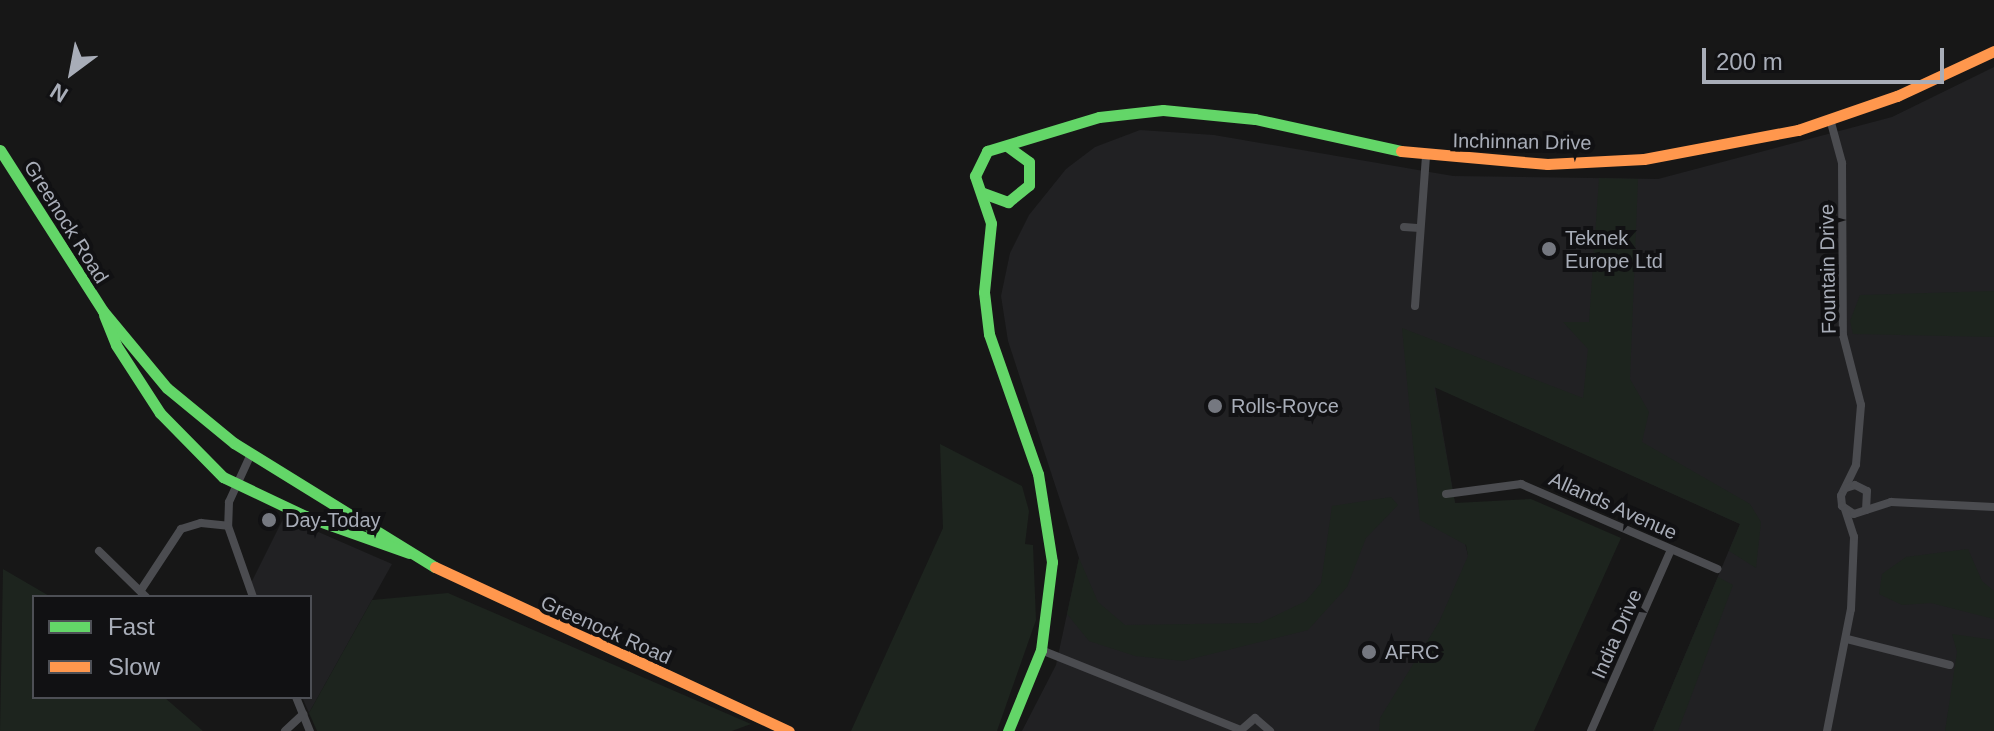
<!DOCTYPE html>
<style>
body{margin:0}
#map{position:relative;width:1994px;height:731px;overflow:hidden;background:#171717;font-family:Helvetica,sans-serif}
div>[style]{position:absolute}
.built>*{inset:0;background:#212123}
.green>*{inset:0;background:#1d241e}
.street>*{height:8px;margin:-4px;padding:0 4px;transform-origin:4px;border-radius:4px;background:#4b4c50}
.fast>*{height:11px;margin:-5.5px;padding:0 5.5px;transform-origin:5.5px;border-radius:5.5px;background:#63d668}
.slow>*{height:11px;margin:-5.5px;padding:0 5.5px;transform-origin:5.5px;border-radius:5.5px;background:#ff974d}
.dots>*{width:22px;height:22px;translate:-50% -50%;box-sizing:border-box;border:4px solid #111113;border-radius:50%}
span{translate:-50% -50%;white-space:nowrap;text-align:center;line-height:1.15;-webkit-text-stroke:8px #111113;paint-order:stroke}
.street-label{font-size:20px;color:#a8adb8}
.poi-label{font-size:20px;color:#a8adb8}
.left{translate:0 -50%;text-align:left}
.legend{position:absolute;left:32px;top:595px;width:280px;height:104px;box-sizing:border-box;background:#111113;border:2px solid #4d4f55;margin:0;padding:10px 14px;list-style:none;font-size:24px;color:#a8adb8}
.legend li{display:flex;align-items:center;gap:16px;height:40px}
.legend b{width:40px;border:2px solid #4d4f55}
.north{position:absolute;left:32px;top:32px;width:80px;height:80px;-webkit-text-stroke:6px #111113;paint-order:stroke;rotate:212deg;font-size:22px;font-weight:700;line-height:32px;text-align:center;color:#a8adb8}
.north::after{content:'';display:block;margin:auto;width:28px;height:36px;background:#a8adb8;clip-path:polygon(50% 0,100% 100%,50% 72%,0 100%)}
.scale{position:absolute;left:1702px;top:48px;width:242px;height:36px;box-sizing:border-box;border:4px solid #a8adb8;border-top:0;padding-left:10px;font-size:24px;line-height:28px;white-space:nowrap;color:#a8adb8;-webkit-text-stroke:6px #111113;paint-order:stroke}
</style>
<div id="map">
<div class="built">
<div style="clip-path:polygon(1994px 67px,1994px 731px,1653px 731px,1740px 524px,1435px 387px,1455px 503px,1487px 631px,1406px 719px,1403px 731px,1022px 731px,1056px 665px,1079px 558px,1008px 341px,1001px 296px,1010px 253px,1029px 215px,1066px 169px,1095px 147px,1140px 130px,1214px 135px,1453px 176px,1658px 179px,1892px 117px)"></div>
<div style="clip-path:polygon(284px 517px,392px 564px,309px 713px,302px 697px,310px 697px,310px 597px,257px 597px,251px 583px)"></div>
</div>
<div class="green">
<div style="clip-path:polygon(1599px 178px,1638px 179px,1630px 379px,1649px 412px,1642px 442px,1750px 504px,1761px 522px,1756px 568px,1729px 551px,1740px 524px,1434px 387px,1455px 503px,1531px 499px,1621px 538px,1534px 731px,1379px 731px,1380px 718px,1439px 622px,1468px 556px,1466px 545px,1420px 520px,1402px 328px,1583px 398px,1588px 349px,1563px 322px,1589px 322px)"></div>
<div style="clip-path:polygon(1994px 291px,1994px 337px,1853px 334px,1850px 321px,1860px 295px)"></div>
<div style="clip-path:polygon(940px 444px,1022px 486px,1029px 511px,1025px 544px,1033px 545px,1036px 620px,997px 731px,851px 731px,943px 528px)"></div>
<div style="clip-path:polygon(1391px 497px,1398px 505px,1366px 538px,1347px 587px,1308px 630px,1183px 661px,1135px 656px,1089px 641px,1067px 614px,1079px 558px,1098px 602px,1125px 625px,1260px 623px,1306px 601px,1321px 583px,1332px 506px)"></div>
<div style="clip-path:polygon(1968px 549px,1982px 581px,1994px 591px,1994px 619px,1931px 603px,1902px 605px,1879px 594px,1882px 574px,1906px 557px)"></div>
<div style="clip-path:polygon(3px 569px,51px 597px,34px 597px,34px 697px,164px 697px,203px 731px,0 731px)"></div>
<div style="clip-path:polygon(1718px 577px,1733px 585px,1678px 731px,1653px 731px)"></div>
<div style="clip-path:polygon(448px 593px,751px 724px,732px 731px,317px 731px,309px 713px,372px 600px)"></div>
<div style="clip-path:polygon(1952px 634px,1994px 640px,1994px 731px,1945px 731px,1957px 652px)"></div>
</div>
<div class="street">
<div style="left:1830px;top:119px;width:46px;rotate:74.7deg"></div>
<div style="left:1842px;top:163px;width:172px;rotate:89.7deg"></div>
<div style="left:1843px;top:335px;width:72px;rotate:75.6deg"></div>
<div style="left:1861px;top:405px;width:60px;rotate:94.8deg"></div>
<div style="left:1856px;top:465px;width:34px;rotate:116deg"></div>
<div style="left:1841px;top:496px;width:10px;rotate:84deg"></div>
<div style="left:1842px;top:506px;width:14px;rotate:34deg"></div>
<div style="left:1854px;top:514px;width:39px;rotate:-18deg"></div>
<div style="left:1891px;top:502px;width:103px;rotate:2.8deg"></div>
<div style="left:1404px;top:227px;width:16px;rotate:4deg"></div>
<div style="left:1415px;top:306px;width:149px;rotate:-85.8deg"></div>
<div style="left:251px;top:454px;width:53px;rotate:114.6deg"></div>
<div style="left:229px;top:502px;width:24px;rotate:92deg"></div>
<div style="left:228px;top:526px;width:75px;rotate:70.6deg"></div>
<div style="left:1846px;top:488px;width:9px;rotate:-18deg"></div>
<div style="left:1855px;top:485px;width:13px;rotate:27deg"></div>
<div style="left:1867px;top:491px;width:19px;rotate:93deg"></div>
<div style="left:1446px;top:494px;width:76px;rotate:-7.6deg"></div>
<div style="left:1521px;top:484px;width:214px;rotate:23.4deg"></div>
<div style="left:99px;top:551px;width:66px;rotate:44.4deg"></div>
<div style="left:141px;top:590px;width:73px;rotate:-56.7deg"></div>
<div style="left:181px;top:529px;width:21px;rotate:-17deg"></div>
<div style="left:201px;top:523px;width:27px;rotate:6deg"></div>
<div style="left:1847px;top:639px;width:106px;rotate:14.2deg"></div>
<div style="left:1041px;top:650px;width:215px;rotate:21.8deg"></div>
<div style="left:296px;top:697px;width:37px;rotate:68deg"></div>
<div style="left:285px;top:731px;width:25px;rotate:-43deg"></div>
<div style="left:1240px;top:731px;width:20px;rotate:-41deg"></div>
<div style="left:1255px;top:718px;width:20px;rotate:41deg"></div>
<div style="left:1591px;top:731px;width:198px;rotate:-66.2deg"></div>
<div style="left:1827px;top:731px;width:124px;rotate:-78.9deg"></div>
<div style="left:1851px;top:609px;width:72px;rotate:-87.6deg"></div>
<div style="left:1854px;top:537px;width:28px;rotate:-108deg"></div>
</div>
<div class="fast">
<div style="left:0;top:150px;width:191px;rotate:57.4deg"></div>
<div style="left:103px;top:311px;width:100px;rotate:50.3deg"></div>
<div style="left:167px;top:388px;width:87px;rotate:39.4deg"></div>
<div style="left:234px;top:443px;width:236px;rotate:31.7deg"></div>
<div style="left:983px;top:193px;width:27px;rotate:20deg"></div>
<div style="left:1008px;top:202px;width:27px;rotate:-39deg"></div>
<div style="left:1029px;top:185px;width:23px;rotate:-90deg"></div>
<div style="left:1029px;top:162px;width:27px;rotate:-144deg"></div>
<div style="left:104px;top:315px;width:32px;rotate:68deg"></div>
<div style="left:116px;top:345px;width:81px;rotate:57.1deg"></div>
<div style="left:160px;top:413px;width:90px;rotate:45.5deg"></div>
<div style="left:223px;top:477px;width:91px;rotate:25.4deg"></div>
<div style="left:305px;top:516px;width:110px;rotate:19.6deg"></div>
<div style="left:1008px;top:731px;width:87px;rotate:-67.8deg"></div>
<div style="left:1041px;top:650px;width:89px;rotate:-82.9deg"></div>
<div style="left:1052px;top:562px;width:89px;rotate:-99deg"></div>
<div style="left:1038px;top:474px;width:148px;rotate:-109.3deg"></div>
<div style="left:989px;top:334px;width:42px;rotate:-96.8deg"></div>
<div style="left:984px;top:292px;width:69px;rotate:-84.2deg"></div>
<div style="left:991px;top:223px;width:50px;rotate:-108.8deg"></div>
<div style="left:975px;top:176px;width:28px;rotate:-64deg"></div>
<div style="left:987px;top:151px;width:117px;rotate:-16.9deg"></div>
<div style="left:1099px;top:117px;width:64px;rotate:-6.2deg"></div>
<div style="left:1163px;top:110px;width:92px;rotate:5.6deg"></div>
<div style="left:1255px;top:119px;width:149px;rotate:12.4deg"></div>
</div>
<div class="slow">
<div style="left:1401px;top:151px;width:147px;rotate:5.1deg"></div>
<div style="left:1547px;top:164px;width:97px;rotate:-3deg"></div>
<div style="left:1644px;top:159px;width:157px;rotate:-10.7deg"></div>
<div style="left:1798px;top:130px;width:105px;rotate:-19deg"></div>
<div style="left:1897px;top:96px;width:107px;rotate:-24.9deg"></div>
<div style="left:435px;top:567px;width:390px;rotate:24.9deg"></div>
</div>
<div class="dots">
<div style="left:1549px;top:249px;background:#757880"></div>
<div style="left:1215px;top:406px;background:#757880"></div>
<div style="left:269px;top:520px;background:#757880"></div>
<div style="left:1369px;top:652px;background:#757880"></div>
</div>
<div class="street-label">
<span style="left:1522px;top:142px;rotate:1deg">Inchinnan Drive</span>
<span style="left:66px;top:222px;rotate:58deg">Greenock Road</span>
<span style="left:1828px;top:269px;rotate:-91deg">Fountain Drive</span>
<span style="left:1613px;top:506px;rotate:24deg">Allands Avenue</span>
<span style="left:606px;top:630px;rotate:24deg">Greenock Road</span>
<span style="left:1617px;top:634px;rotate:-66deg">India Drive</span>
</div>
<div class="poi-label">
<span class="left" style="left:1565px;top:250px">Teknek<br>Europe Ltd</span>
<span class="left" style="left:1231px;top:406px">Rolls-Royce</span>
<span class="left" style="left:285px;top:520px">Day-Today</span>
<span class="left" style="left:1385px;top:652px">AFRC</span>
</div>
<ul class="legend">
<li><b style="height:10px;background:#63d668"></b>Fast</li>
<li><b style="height:10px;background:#ff974d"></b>Slow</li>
</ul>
<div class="north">N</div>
<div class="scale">200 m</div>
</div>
